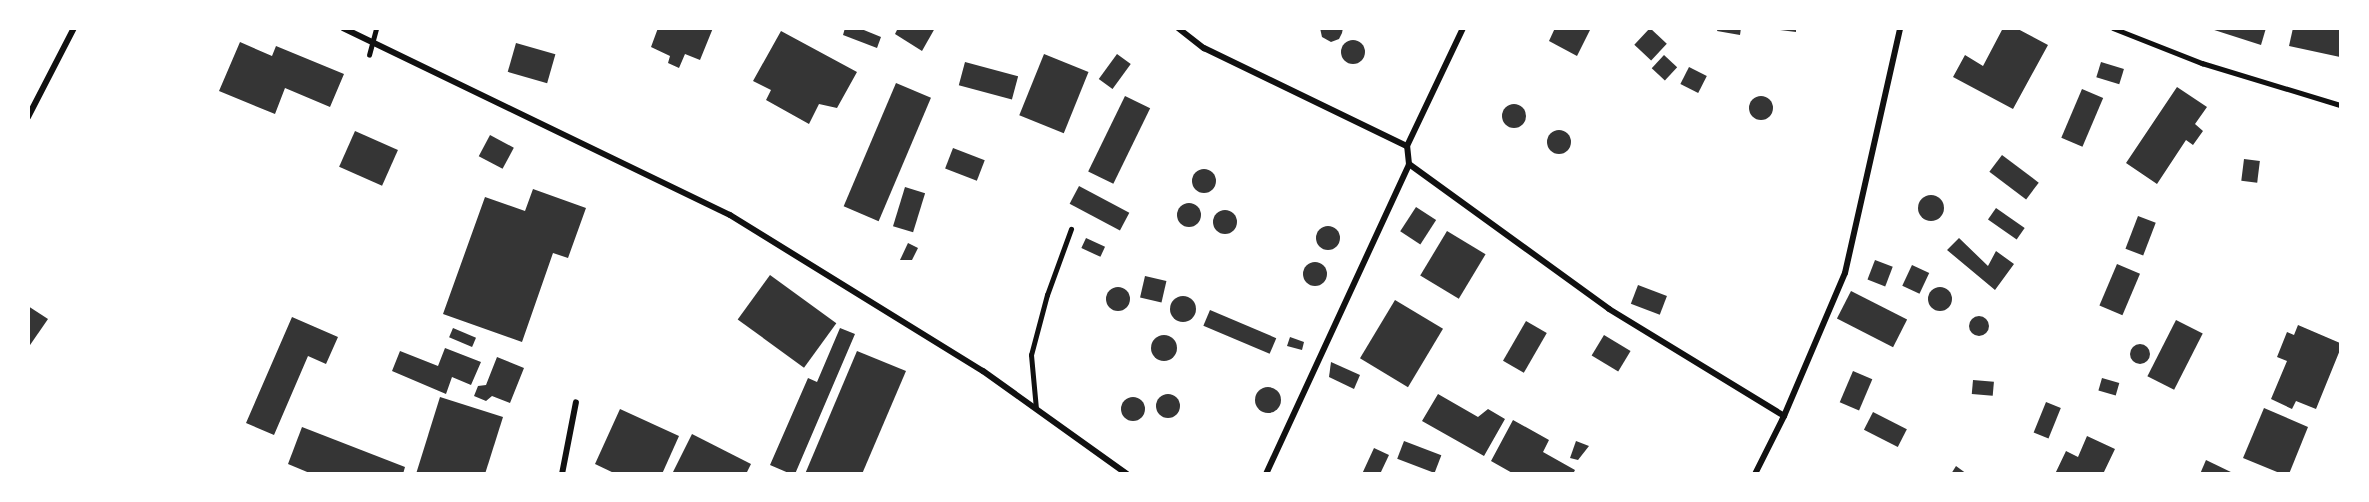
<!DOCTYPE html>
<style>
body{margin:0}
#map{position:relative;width:2369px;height:502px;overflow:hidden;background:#fff;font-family:Quicksand,sans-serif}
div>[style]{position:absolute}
.building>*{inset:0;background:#353535;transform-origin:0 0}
.round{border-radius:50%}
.service>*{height:4.5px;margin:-2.25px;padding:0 2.25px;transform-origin:2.25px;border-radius:2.25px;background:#111}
.minor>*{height:6px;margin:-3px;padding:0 3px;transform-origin:3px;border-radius:3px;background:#111}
span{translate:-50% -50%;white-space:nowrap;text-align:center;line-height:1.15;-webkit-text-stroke:4.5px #fff;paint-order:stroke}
.frame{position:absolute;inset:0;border:30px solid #fff;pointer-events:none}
</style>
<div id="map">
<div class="building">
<div style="clip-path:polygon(658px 28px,713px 28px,700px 60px,685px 54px,679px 68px,668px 63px,670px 56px,651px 47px)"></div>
<div style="clip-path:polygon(845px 28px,859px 28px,881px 37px,877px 48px,843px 35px)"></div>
<div style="clip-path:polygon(898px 28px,935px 28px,922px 51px,895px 34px)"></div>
<div style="clip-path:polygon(1320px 28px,1343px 28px,1342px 33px,1339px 39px,1331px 42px,1322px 37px)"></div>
<div style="clip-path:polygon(1555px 28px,1591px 28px,1577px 56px,1549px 41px)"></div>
<div style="left:1650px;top:28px;width:23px;height:23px;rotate:43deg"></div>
<div style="clip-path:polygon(1718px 28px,1741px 28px,1740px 35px,1717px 31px)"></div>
<div style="clip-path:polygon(1765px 28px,1796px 28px,1796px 32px)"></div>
<div style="clip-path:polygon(2003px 28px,2016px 28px,2048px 45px,2013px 109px,1953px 77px,1965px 55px,1983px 66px)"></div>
<div style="clip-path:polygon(2208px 28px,2266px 28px,2261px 45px)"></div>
<div style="clip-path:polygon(2293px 28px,2340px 28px,2340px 57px,2289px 46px)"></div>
<div style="clip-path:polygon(781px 31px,857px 72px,837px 108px,819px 104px,809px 124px,766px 100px,771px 90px,753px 81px)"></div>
<div class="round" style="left:1341px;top:40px;width:24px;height:24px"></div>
<div style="clip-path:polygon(240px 42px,272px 56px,276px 46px,344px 74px,330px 107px,285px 88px,275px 114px,219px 91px)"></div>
<div style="left:516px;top:43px;width:41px;height:30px;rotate:16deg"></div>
<div style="left:1044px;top:54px;width:48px;height:66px;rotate:22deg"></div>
<div style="left:1117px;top:54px;width:17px;height:31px;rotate:36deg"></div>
<div style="left:1664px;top:55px;width:18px;height:18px;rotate:43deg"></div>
<div style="left:965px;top:62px;width:55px;height:24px;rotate:15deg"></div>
<div style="left:2101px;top:62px;width:24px;height:16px;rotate:17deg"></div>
<div style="left:1689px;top:67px;width:20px;height:19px;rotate:27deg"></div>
<div style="left:896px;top:83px;width:38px;height:134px;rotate:23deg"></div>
<div style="clip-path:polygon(2177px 87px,2207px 107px,2195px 124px,2203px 131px,2193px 145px,2186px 140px,2157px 184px,2126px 163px)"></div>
<div style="left:2082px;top:89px;width:23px;height:53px;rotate:23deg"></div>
<div style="left:1125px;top:96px;width:28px;height:84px;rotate:26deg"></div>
<div class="round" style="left:1749px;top:96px;width:24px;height:24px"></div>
<div class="round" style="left:1502px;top:104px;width:24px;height:24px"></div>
<div class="round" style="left:1547px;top:130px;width:24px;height:24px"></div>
<div style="left:355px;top:131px;width:47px;height:39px;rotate:24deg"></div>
<div style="left:490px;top:135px;width:27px;height:24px;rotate:28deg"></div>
<div style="left:953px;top:148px;width:34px;height:22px;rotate:21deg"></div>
<div style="left:2002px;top:155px;width:46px;height:21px;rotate:37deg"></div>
<div style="left:2244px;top:159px;width:16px;height:22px;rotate:7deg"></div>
<div class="round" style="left:1192px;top:169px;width:24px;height:24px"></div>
<div style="left:1079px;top:186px;width:57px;height:20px;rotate:28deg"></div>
<div style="left:905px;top:187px;width:21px;height:41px;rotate:17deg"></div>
<div style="clip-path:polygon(533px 189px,586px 208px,568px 258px,553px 253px,522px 342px,443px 314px,485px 197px,525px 211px)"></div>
<div class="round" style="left:1918px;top:195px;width:26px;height:26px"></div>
<div class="round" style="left:1177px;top:203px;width:24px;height:24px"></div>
<div style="left:1416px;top:207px;width:24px;height:29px;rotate:33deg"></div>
<div style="left:1996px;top:208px;width:35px;height:14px;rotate:35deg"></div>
<div class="round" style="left:1213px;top:210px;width:24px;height:24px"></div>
<div style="left:2138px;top:216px;width:19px;height:35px;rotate:21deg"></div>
<div class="round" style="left:1316px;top:226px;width:24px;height:24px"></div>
<div style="left:1447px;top:231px;width:45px;height:52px;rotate:31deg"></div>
<div style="left:1086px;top:238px;width:21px;height:11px;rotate:25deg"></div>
<div style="clip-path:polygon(1959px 238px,1988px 266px,1996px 251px,2014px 264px,1995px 290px,1947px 250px)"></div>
<div style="clip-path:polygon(908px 243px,918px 248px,912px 260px,900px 260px)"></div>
<div style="left:1875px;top:260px;width:19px;height:21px;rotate:21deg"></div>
<div class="round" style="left:1303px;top:262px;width:24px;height:24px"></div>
<div style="left:2117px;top:264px;width:25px;height:45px;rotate:23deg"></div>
<div style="left:1912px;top:265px;width:19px;height:23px;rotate:25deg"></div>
<div style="left:770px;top:275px;width:82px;height:55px;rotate:36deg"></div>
<div style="left:1145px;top:276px;width:22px;height:22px;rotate:13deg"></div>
<div style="left:1638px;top:285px;width:31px;height:20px;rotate:21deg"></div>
<div class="round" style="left:1928px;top:287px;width:24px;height:24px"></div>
<div class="round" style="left:1106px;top:287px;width:24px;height:24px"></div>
<div style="left:1851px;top:291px;width:63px;height:31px;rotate:27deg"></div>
<div class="round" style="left:1170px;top:296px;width:26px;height:26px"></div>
<div style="left:1395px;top:300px;width:56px;height:68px;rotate:31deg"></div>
<div style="clip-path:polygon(28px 306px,48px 319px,28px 348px)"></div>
<div style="left:1210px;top:310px;width:72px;height:17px;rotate:23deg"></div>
<div class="round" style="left:1969px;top:316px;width:20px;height:20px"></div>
<div style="clip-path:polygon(292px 317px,338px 337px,326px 364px,308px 356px,274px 435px,246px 423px)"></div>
<div style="left:2176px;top:320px;width:30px;height:63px;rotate:27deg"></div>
<div style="left:1526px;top:321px;width:24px;height:46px;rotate:30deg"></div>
<div style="clip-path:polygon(2298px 325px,2340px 343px,2340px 350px,2316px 409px,2296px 401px,2292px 409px,2271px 399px,2287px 361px,2277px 357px,2287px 332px,2294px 335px)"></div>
<div style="left:453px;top:328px;width:25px;height:10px;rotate:23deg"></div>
<div style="clip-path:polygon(840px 328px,855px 334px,795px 474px,791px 474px,770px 465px,808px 378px,817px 382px)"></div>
<div style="left:1604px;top:335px;width:31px;height:24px;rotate:31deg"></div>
<div class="round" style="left:1151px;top:335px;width:26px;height:26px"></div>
<div style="clip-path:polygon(1290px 337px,1304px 342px,1302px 350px,1287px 346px)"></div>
<div class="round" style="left:2130px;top:344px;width:20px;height:20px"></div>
<div style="clip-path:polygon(445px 348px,481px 362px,471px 385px,452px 377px,446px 394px,392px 371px,400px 351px,438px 366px)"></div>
<div style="clip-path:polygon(857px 351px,906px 371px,862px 474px,805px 474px)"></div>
<div style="clip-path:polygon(497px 357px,524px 368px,510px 403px,492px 396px,486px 401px,474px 396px,478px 386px,486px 385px)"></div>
<div style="clip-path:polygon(1331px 362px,1360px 375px,1354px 389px,1329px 377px)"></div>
<div style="left:1853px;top:371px;width:21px;height:34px;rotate:23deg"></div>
<div style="left:2102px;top:378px;width:18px;height:13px;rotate:16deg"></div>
<div style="left:1973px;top:380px;width:21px;height:14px;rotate:5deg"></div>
<div class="round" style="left:1255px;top:387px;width:26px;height:26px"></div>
<div style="clip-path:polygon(1438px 394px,1478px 417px,1488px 409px,1505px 419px,1484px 456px,1422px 421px)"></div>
<div class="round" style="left:1156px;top:394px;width:24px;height:24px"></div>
<div style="clip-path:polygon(440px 397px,503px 417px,485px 474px,416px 474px)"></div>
<div class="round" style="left:1121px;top:397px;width:24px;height:24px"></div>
<div style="left:2046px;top:402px;width:16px;height:33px;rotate:22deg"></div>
<div style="clip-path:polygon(2264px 408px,2308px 427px,2289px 474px,2282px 474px,2243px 458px)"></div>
<div style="clip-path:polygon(620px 409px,679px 436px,662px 474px,616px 474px,595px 464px)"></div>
<div style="left:1873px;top:412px;width:38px;height:20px;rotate:27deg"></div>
<div style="clip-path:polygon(1513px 420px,1549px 440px,1543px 452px,1575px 470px,1573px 474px,1514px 474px,1491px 461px)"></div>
<div style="clip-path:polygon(302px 427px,405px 467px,403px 474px,312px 474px,288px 464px)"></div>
<div style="clip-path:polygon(692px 434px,751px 464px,746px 474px,672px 474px)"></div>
<div style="clip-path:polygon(2087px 436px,2115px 449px,2103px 474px,2055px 474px,2066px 451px,2078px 457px)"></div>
<div style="left:1404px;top:441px;width:40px;height:19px;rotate:21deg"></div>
<div style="clip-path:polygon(1576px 441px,1589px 446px,1578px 460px,1570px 458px)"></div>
<div style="clip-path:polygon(1374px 448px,1389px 455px,1380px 474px,1362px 474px)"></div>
<div style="clip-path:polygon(2206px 460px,2235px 474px,2200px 474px)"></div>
<div style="clip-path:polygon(1956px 466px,1967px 474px,1951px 474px)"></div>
</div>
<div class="service">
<div style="left:2113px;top:28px;width:96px;rotate:21.5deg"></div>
<div style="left:2202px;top:63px;width:144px;rotate:16.9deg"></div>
<div style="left:369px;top:55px;width:28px;rotate:-75deg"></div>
<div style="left:1036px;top:409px;width:54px;rotate:-95.3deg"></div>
<div style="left:1031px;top:355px;width:62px;rotate:-75.1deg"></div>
<div style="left:1047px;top:295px;width:70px;rotate:-70deg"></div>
</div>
<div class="minor">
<div style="left:343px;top:28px;width:430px;rotate:25.8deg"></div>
<div style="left:730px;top:215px;width:297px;rotate:31.7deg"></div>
<div style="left:983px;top:371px;width:177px;rotate:35.6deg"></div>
<div style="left:1178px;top:28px;width:33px;rotate:38deg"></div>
<div style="left:1204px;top:48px;width:225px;rotate:25.8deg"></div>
<div style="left:28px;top:117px;width:100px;rotate:-62.7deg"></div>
<div style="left:1409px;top:164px;width:247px;rotate:35.9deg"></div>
<div style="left:1609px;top:309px;width:205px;rotate:31.4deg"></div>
<div style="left:562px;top:474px;width:73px;rotate:-79deg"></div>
<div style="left:1266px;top:474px;width:341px;rotate:-65.2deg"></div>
<div style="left:1409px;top:164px;width:18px;rotate:-96deg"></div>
<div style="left:1407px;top:146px;width:131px;rotate:-64.6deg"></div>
<div style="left:1755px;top:474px;width:65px;rotate:-63.4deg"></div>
<div style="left:1784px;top:416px;width:155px;rotate:-66.9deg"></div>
<div style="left:1845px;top:273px;width:251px;rotate:-77.3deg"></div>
</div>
<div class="frame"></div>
</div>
